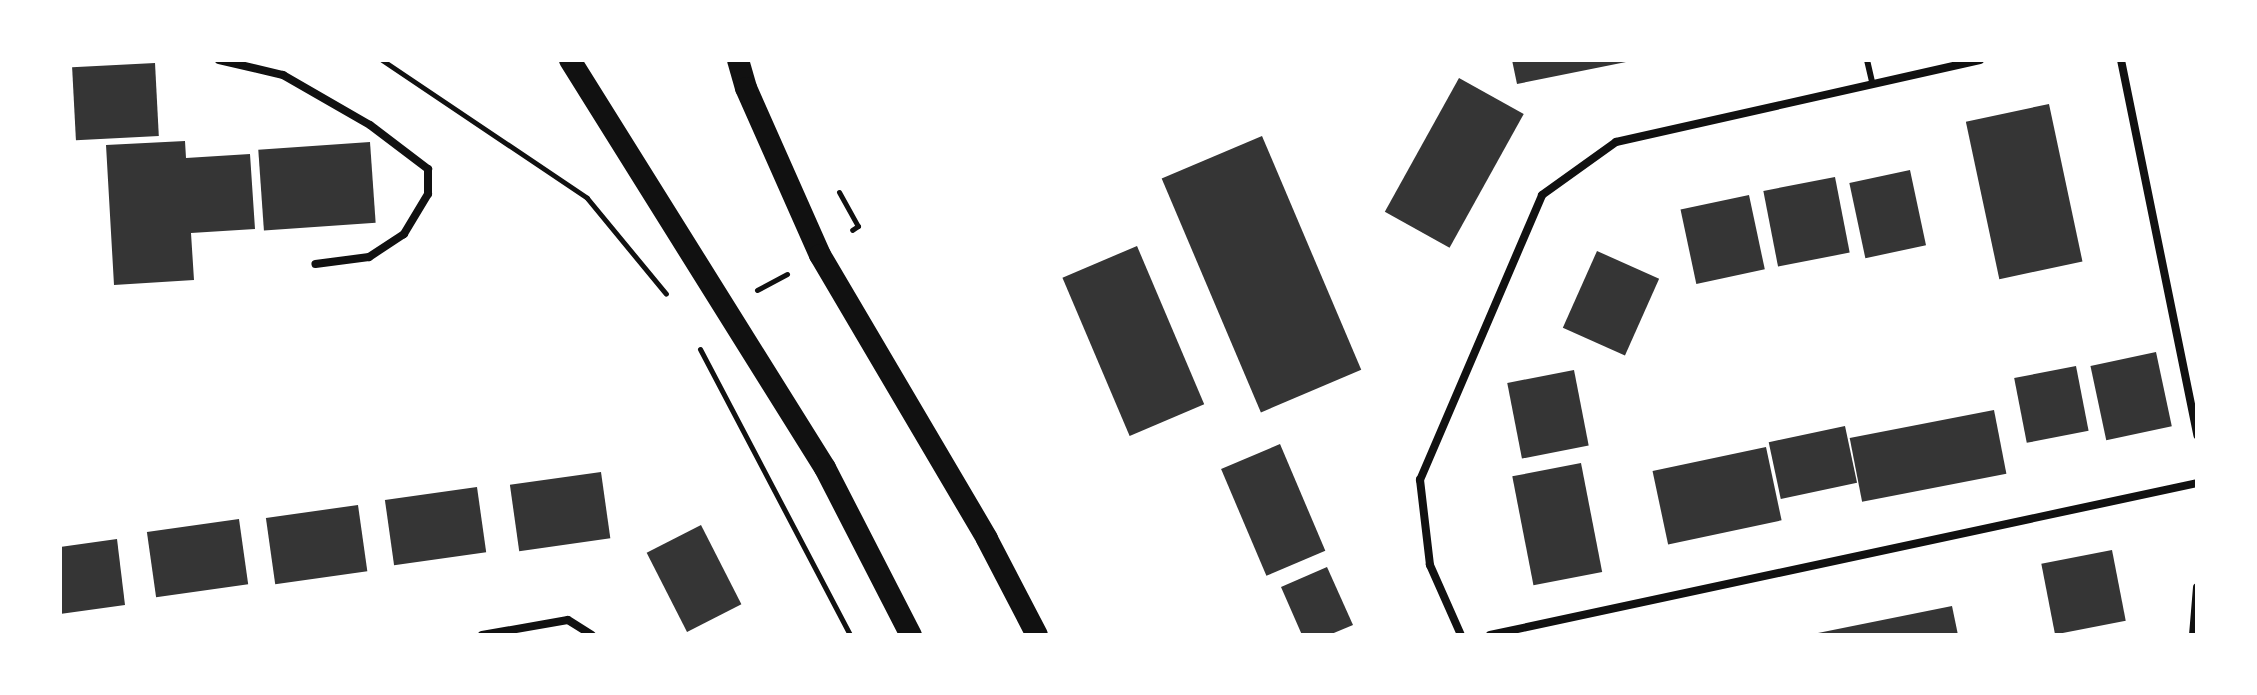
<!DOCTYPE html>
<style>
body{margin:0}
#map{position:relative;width:2257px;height:695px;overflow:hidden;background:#fff;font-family:"DejaVu Sans",sans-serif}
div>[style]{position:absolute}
.building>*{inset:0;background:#353535;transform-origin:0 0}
.path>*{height:5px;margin:-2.5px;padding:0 2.5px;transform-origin:2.5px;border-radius:2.5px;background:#111}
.service>*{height:6px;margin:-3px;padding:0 3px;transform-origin:3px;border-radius:3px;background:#111}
.minor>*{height:8px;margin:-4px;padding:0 4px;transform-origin:4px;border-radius:4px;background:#111}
.trunk>*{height:22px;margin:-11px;padding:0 11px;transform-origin:11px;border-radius:11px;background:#111}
span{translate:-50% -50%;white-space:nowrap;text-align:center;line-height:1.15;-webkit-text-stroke:8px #fff;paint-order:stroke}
.frame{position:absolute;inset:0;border:62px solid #fff;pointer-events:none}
</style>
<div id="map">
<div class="building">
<div style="clip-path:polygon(1512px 60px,1631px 60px,1631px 61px,1517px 84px)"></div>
<div style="left:155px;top:63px;width:73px;height:83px;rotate:87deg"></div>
<div style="left:1459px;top:78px;width:74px;height:153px;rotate:29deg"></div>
<div style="left:2049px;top:104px;width:161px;height:85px;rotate:78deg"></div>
<div style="left:1262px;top:136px;width:254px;height:109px;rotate:67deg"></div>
<div style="clip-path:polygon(185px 141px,186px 158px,250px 154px,255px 229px,191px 233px,194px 280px,114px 285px,106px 145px)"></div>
<div style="left:370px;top:142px;width:81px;height:112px;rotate:86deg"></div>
<div style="left:1910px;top:170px;width:77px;height:62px;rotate:78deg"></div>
<div style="left:1835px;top:177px;width:77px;height:73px;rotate:79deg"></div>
<div style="left:1749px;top:195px;width:76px;height:70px;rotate:78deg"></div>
<div style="left:1137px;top:246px;width:172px;height:81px;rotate:67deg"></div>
<div style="left:1597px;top:251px;width:68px;height:84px;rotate:24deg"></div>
<div style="left:2156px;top:352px;width:76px;height:67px;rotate:78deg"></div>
<div style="left:2076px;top:366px;width:66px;height:63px;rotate:79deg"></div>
<div style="left:1574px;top:370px;width:77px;height:68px;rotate:79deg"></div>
<div style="left:1994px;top:410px;width:65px;height:147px;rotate:79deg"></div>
<div style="left:1845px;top:426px;width:58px;height:78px;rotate:78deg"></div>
<div style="left:1280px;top:444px;width:116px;height:64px;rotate:67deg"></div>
<div style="left:1766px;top:447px;width:75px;height:116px;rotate:78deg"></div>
<div style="left:1581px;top:463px;width:111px;height:70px;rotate:79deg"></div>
<div style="left:601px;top:472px;width:67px;height:92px;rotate:82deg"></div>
<div style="left:477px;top:487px;width:66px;height:93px;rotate:82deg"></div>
<div style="left:358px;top:505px;width:67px;height:93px;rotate:82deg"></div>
<div style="left:239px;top:519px;width:66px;height:93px;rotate:82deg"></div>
<div style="left:701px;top:525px;width:89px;height:61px;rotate:63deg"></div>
<div style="clip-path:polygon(117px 539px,125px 605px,60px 614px,60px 547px)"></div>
<div style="left:2112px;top:550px;width:72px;height:72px;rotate:79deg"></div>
<div style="clip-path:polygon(1327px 567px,1353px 625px,1329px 635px,1302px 635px,1281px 587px)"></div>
<div style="clip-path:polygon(1952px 606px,1958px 635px,1813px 635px,1813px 634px)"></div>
</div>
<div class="path">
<div style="left:382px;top:60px;width:247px;rotate:33.9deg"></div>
<div style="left:587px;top:198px;width:124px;rotate:50.5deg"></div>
<div style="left:839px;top:192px;width:39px;rotate:61deg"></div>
<div style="left:858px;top:226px;width:7px;rotate:146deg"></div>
<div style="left:757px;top:290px;width:34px;rotate:-28deg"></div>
<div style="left:700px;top:349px;width:323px;rotate:62.3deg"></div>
</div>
<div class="service">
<div style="left:1867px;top:60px;width:23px;rotate:77deg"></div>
</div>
<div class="minor">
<div style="left:219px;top:60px;width:66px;rotate:13.2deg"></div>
<div style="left:283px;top:75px;width:100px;rotate:29.9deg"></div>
<div style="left:370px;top:125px;width:73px;rotate:37.2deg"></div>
<div style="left:428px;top:169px;width:25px;rotate:90deg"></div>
<div style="left:428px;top:194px;width:47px;rotate:121deg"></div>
<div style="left:404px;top:234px;width:42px;rotate:146.7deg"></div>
<div style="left:369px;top:257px;width:54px;rotate:172.6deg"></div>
<div style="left:2121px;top:60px;width:383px;rotate:78.5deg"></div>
<div style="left:482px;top:635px;width:87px;rotate:-9.9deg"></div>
<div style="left:568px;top:620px;width:28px;rotate:32deg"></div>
<div style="left:1461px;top:635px;width:77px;rotate:-113.9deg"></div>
<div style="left:1430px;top:565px;width:86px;rotate:-96.7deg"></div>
<div style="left:1420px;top:480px;width:310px;rotate:-66.8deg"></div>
<div style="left:1542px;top:195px;width:91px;rotate:-35.6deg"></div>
<div style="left:1616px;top:142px;width:373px;rotate:-12.7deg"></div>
<div style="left:1490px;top:635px;width:723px;rotate:-12.13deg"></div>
<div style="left:2193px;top:635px;width:48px;rotate:-85.2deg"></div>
</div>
<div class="trunk">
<div style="left:570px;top:60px;width:481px;rotate:58deg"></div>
<div style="left:825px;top:468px;width:188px;rotate:62.8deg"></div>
<div style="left:738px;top:60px;width:29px;rotate:74deg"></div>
<div style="left:746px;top:88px;width:183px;rotate:66.1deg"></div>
<div style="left:820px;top:255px;width:329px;rotate:59.5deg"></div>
<div style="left:987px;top:539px;width:108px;rotate:62.5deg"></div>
</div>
<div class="frame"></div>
</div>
